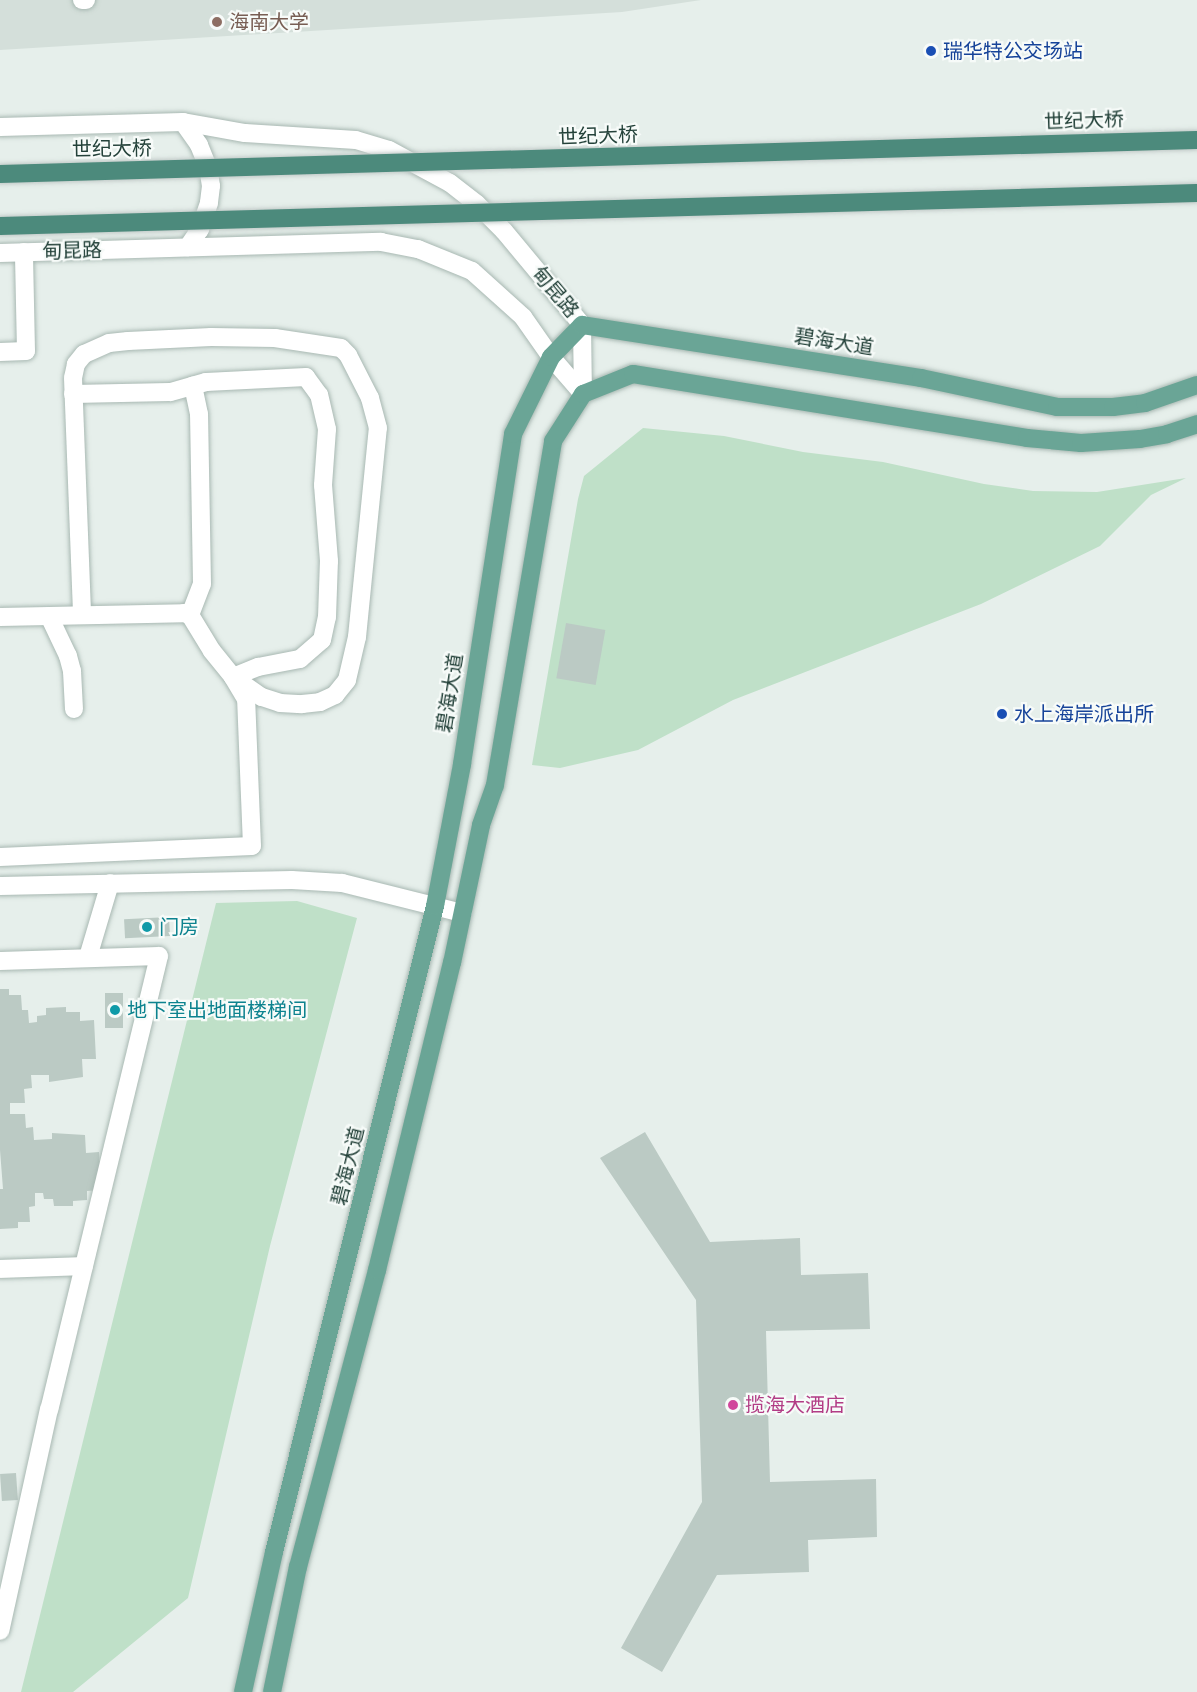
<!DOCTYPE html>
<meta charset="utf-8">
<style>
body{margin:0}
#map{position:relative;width:1197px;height:1692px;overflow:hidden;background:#e6efeb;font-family:"Work Sans","Noto Sans SC",sans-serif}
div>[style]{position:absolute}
.built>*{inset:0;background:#d4dfda}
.green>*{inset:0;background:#bfe0c8}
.building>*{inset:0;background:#bbcac4;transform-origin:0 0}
.roads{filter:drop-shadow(0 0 2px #a8b8b2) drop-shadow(0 0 2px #a8b8b2)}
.minor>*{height:18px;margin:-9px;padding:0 9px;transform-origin:9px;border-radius:9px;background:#fff}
.tertiary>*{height:18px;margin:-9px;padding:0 9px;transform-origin:9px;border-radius:9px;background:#fff}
.primary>*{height:18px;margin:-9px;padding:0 9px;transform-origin:9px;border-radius:9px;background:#6aa596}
.bridges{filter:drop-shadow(0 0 2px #c2cac8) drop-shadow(0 0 2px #c2cac8)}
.trunk-bridge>*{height:18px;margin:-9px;padding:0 9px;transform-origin:9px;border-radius:9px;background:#4c8a7c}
.dots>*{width:16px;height:16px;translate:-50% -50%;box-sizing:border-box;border:3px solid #f7fbf9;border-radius:50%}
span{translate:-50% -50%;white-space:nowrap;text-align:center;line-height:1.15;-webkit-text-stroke:4.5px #f7fbf9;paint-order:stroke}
.education-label{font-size:20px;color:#785e54}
.left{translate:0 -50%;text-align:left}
.transit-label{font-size:20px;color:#164399}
.street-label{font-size:20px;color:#24423a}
.culture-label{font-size:20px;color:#0d838f}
.hotel-label{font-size:20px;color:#b23c85}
</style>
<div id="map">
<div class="built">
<div style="clip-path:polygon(0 0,701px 0,622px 12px,0 50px)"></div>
</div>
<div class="green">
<div style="clip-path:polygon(643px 428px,724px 436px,803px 452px,883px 462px,984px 484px,1033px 491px,1097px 492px,1186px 478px,1151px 495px,1100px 546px,981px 604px,733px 700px,638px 750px,560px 768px,532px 765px,578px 499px,584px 476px)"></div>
<div style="clip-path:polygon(297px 901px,357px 918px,270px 1246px,188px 1598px,73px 1692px,21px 1692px,216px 903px)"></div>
</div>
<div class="building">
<div style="left:566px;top:623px;width:40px;height:56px;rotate:10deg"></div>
<div style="left:169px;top:917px;width:19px;height:45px;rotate:87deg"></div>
<div style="clip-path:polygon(0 989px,9px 989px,9px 995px,21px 995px,22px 1010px,28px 1010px,29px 1023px,37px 1022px,37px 1016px,46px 1015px,46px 1008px,66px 1007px,66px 1012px,80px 1012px,80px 1021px,94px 1020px,96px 1059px,82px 1059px,83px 1077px,49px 1082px,49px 1075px,31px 1075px,32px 1088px,24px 1089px,25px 1103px,10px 1103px,10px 1114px,25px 1114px,26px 1128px,33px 1127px,34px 1140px,52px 1139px,52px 1133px,85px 1135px,86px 1153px,99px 1152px,101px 1190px,87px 1191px,87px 1200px,73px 1201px,73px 1206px,54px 1206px,53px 1199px,44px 1199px,43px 1193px,35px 1193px,35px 1206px,29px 1207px,30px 1222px,18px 1222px,18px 1228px,0 1229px,0 1189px,3px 1189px,0 1150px)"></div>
<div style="left:105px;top:993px;width:18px;height:35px"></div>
<div style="clip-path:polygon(645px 1132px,710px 1242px,800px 1238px,801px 1275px,868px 1273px,870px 1329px,766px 1331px,770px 1482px,876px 1479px,877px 1537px,808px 1540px,809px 1572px,717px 1575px,662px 1672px,621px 1648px,702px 1502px,696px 1300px,600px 1158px)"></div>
<div style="left:16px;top:1473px;width:27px;height:16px;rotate:86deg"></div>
</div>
<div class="roads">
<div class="minor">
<div style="left:82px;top:0;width:4px"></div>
<div style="left:0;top:352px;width:26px;rotate:-2deg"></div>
<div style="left:26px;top:351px;width:99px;rotate:-91.2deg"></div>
<div style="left:190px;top:615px;width:33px;rotate:-69deg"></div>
<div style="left:202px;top:584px;width:170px;rotate:-91deg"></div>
<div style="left:199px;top:414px;width:29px;rotate:-102deg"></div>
<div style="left:49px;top:616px;width:44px;rotate:64.6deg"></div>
<div style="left:68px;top:656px;width:16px;rotate:75deg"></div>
<div style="left:72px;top:671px;width:38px;rotate:87deg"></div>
<div style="left:0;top:617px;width:184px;rotate:-1.2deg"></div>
<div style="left:184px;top:613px;width:6px;rotate:18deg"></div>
<div style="left:190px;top:615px;width:42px;rotate:58.6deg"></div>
<div style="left:212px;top:651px;width:33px;rotate:51deg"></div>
<div style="left:233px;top:677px;width:35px;rotate:35deg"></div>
<div style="left:262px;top:697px;width:19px;rotate:18deg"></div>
<div style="left:280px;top:703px;width:22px;rotate:3deg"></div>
<div style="left:302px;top:704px;width:18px;rotate:-6deg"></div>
<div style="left:320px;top:702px;width:17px;rotate:-25deg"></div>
<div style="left:335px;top:695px;width:19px;rotate:-51deg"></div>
<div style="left:347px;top:680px;width:44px;rotate:-76.9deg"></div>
<div style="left:357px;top:637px;width:210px;rotate:-84.3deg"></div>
<div style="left:378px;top:428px;width:31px;rotate:-105deg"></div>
<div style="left:370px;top:398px;width:48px;rotate:-117.1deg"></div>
<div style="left:348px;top:355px;width:10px;rotate:-135deg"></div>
<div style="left:341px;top:348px;width:67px;rotate:-171.4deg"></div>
<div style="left:275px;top:338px;width:64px;rotate:-179.1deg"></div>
<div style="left:211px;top:337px;width:83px;rotate:177.2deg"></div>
<div style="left:128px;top:341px;width:19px;rotate:174deg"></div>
<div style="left:109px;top:343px;width:27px;rotate:156deg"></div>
<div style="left:84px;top:354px;width:13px;rotate:129deg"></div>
<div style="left:76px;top:364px;width:14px;rotate:102deg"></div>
<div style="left:73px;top:378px;width:237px;rotate:87.8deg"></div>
<div style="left:0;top:857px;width:252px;rotate:-2.5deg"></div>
<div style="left:252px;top:846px;width:147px;rotate:-92.3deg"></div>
<div style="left:246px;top:699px;width:26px;rotate:-121deg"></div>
<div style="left:233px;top:677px;width:27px;rotate:-22deg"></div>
<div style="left:258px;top:667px;width:43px;rotate:-10.8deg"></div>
<div style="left:300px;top:659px;width:29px;rotate:-41deg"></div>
<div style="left:322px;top:640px;width:24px;rotate:-78deg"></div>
<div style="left:327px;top:617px;width:56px;rotate:-88deg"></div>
<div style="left:329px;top:561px;width:76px;rotate:-94.5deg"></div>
<div style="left:323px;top:485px;width:56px;rotate:-85.9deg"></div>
<div style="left:327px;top:429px;width:35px;rotate:-103deg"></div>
<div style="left:319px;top:395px;width:22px;rotate:-126deg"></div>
<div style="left:306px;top:377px;width:100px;rotate:177.1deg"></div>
<div style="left:206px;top:382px;width:37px;rotate:164deg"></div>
<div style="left:170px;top:392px;width:97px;rotate:178.8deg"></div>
<div style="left:0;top:886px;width:292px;rotate:-1.2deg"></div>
<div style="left:292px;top:880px;width:50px;rotate:3.4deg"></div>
<div style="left:342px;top:883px;width:124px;rotate:14deg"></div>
<div style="left:88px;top:957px;width:77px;rotate:-73.4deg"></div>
<div style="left:0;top:961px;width:159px;rotate:-1.8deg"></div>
<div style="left:159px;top:956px;width:466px;rotate:103.6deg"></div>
<div style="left:49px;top:1409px;width:227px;rotate:102.4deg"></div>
<div style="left:0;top:1269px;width:84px;rotate:-2deg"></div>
</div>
<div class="tertiary">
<div style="left:183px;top:122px;width:28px;rotate:55deg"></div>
<div style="left:199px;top:145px;width:24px;rotate:68deg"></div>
<div style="left:208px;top:167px;width:19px;rotate:81deg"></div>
<div style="left:211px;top:186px;width:17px;rotate:97deg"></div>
<div style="left:209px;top:203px;width:28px;rotate:109deg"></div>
<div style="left:200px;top:229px;width:22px;rotate:124deg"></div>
<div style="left:0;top:127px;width:183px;rotate:-1.6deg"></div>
<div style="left:183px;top:122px;width:63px;rotate:10.1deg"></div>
<div style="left:245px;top:133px;width:111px;rotate:3.6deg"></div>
<div style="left:356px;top:140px;width:34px;rotate:17deg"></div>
<div style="left:389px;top:150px;width:69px;rotate:28.4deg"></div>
<div style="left:450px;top:183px;width:34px;rotate:38deg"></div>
<div style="left:477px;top:204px;width:38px;rotate:45deg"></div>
<div style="left:504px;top:231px;width:122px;rotate:50.3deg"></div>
<div style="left:582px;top:325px;width:69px;rotate:89.2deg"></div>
<div style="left:0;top:253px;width:381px;rotate:-1.7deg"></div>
<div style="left:381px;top:242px;width:38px;rotate:11deg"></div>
<div style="left:418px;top:249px;width:58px;rotate:22.2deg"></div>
<div style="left:472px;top:271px;width:69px;rotate:42deg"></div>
<div style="left:523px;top:317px;width:49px;rotate:55deg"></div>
<div style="left:551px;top:357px;width:49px;rotate:49.1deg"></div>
</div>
<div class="primary">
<div style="left:243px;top:1692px;width:143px;rotate:-77.5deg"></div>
<div style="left:274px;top:1552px;width:666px;rotate:-76.01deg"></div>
<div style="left:435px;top:906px;width:145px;rotate:-79.2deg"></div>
<div style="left:462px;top:764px;width:334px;rotate:-81.2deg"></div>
<div style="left:513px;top:434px;width:86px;rotate:-63.7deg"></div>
<div style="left:551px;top:357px;width:45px;rotate:-45.9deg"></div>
<div style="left:582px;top:325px;width:343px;rotate:8.9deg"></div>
<div style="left:921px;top:378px;width:139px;rotate:12deg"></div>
<div style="left:1057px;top:407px;width:56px"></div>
<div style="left:1113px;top:407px;width:32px;rotate:-7deg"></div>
<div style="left:1145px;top:403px;width:55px;rotate:-19.1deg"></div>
<div style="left:272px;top:1692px;width:128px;rotate:-78.3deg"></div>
<div style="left:298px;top:1567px;width:307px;rotate:-75.1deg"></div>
<div style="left:377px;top:1270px;width:316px;rotate:-76.3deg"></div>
<div style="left:452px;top:963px;width:141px;rotate:-78.1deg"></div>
<div style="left:481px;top:825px;width:42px;rotate:-70.7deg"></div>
<div style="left:495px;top:785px;width:349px;rotate:-80.4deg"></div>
<div style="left:553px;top:441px;width:56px;rotate:-57.4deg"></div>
<div style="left:583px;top:394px;width:54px;rotate:-21.8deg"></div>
<div style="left:633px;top:374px;width:399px;rotate:9.2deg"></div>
<div style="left:1027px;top:438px;width:54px;rotate:5.3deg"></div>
<div style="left:1081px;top:443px;width:59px;rotate:-3.9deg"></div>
<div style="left:1140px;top:439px;width:27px;rotate:-10deg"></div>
<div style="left:1167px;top:434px;width:32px;rotate:-18deg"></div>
</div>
</div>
<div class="bridges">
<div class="trunk-bridge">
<div style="left:0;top:174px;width:1197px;rotate:-1.63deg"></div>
<div style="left:0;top:226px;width:1197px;rotate:-1.58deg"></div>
</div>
</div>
<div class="dots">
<div style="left:217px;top:22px;background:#8d6e63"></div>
<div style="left:931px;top:51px;background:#1a4fb4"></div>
<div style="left:1002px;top:714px;background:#1a4fb4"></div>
<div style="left:147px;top:927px;background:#0f9aa8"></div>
<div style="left:115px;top:1010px;background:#0f9aa8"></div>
<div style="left:733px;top:1405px;background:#d1479c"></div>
</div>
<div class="education-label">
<span class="left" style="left:229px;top:22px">海南大学</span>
</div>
<div class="transit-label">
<span class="left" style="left:943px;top:51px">瑞华特公交场站</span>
<span class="left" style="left:1014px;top:714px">水上海岸派出所</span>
</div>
<div class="street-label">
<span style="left:1084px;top:121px;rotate:-2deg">世纪大桥</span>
<span style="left:598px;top:136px;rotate:-2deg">世纪大桥</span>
<span style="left:112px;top:149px;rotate:-1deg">世纪大桥</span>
<span style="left:72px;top:251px;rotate:-1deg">甸昆路</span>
<span style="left:555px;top:292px;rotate:50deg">甸昆路</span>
<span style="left:834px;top:342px;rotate:9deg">碧海大道</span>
<span style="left:450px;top:693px;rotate:-81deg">碧海大道</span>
<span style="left:348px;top:1166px;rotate:-76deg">碧海大道</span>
</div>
<div class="culture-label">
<span class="left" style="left:159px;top:927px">门房</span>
<span class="left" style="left:127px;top:1010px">地下室出地面楼梯间</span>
</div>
<div class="hotel-label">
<span class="left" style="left:745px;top:1405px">揽海大酒店</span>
</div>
</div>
